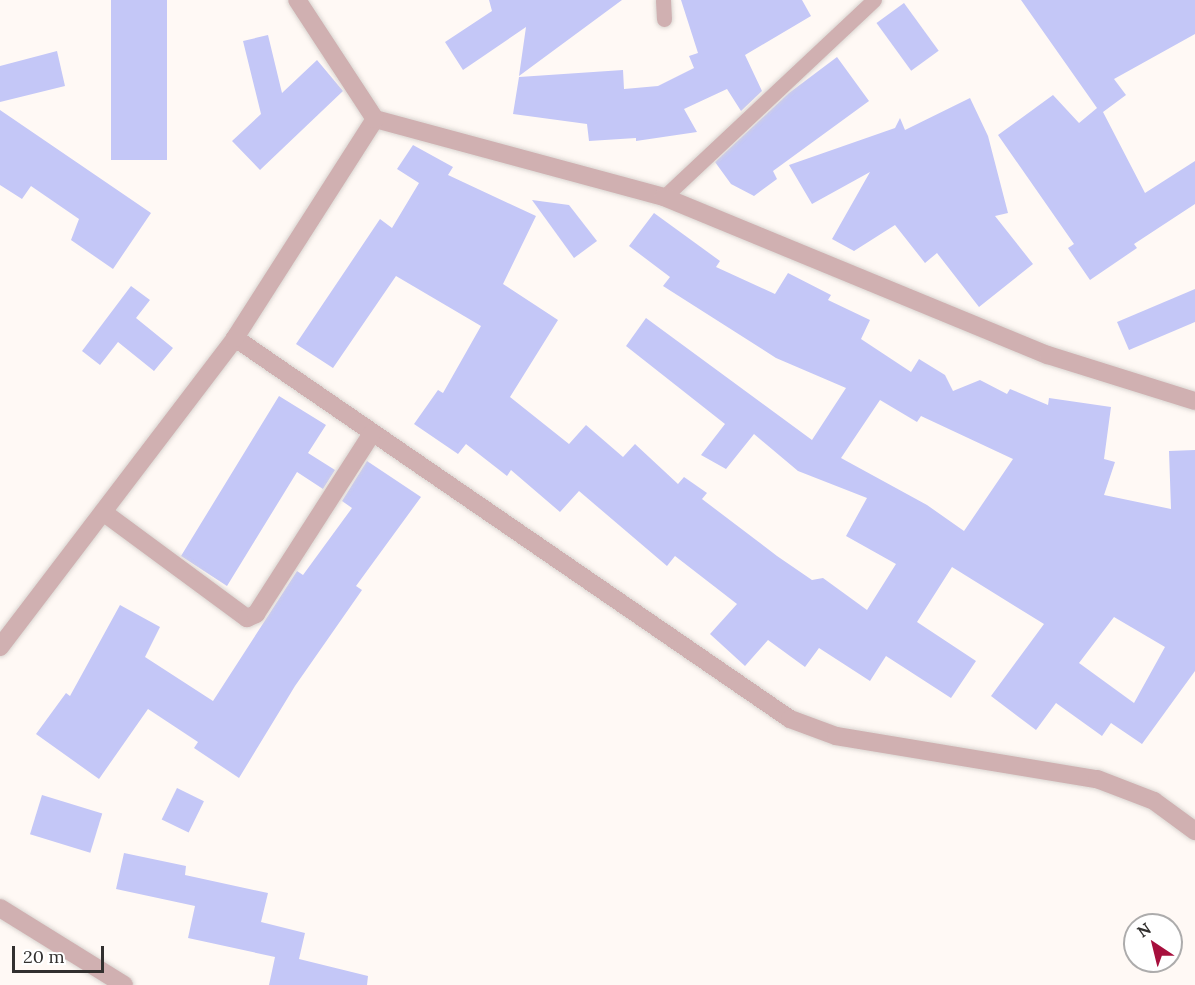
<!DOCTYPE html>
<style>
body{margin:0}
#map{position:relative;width:1195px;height:985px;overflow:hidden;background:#fff9f5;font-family:Lora,serif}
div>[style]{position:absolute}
.building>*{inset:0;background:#c4c7f7;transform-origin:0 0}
.roads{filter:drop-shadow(0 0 2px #dad5d1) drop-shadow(0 0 2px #dad5d1)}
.lane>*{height:15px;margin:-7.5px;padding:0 7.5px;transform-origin:7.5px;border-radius:7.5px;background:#d0b0b1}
.street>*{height:18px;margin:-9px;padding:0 9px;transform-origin:9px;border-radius:9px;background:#d0b0b1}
span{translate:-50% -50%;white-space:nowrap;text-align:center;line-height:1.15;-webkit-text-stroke:4.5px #fff;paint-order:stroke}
.north{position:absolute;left:1123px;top:913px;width:60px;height:60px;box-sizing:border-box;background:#fff;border:2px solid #adacac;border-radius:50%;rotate:325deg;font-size:16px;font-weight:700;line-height:24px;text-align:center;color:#32302f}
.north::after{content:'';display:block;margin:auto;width:21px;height:27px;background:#a70f3d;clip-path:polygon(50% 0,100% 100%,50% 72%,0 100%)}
.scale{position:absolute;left:12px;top:946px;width:92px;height:27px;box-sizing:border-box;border:3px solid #32302f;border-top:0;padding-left:8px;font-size:18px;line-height:21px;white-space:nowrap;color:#32302f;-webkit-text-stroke:4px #fff;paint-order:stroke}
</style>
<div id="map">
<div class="building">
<div style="left:111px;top:0;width:56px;height:160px"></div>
<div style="clip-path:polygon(489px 0,622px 0,519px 76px,526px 27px,463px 70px,445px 42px,492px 11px)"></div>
<div style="clip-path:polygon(681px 0,802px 0,811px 16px,745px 55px,762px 91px,741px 111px,727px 89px,684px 109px,697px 132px,636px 141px,636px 138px,589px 141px,587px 124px,513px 114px,519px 77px,623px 70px,624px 89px,658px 86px,694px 68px,689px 56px,698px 53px)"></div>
<div style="clip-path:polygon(1021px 0,1195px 0,1195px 34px,1114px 79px,1126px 95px,1103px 112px,1145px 193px,1195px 161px,1195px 204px,1134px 244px,1137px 248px,1090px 280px,1068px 248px,1074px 244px,998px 135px,1053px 95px,1079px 123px,1097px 108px)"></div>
<div style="left:904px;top:3px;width:59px;height:34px;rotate:54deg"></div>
<div style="clip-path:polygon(268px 35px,282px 93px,317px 60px,343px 91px,260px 170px,232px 141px,261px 114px,243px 41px)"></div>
<div style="clip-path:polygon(57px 51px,65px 86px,0 102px,0 66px)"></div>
<div style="clip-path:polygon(837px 57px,869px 101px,773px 171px,777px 179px,754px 196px,731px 184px,715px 162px,789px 93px)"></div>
<div style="clip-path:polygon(970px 98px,988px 136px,1008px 213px,995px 216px,1033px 264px,979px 307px,937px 253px,925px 263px,895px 225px,854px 251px,832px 239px,870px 172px,812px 204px,789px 165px,895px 128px,900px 118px,905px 130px)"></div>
<div style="clip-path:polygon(0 110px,151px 213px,113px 269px,71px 240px,79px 219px,31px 186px,22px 199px,0 185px)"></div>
<div style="clip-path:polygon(evenodd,413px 145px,453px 167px,448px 175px,536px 216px,503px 284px,558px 320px,510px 397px,569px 444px,586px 425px,623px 457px,635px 444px,678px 484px,684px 477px,707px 493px,702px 499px,777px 556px,812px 580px,823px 578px,867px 610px,896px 564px,846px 536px,867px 498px,798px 471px,754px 434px,726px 469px,701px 455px,725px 424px,626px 346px,646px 318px,812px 440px,846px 388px,776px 358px,663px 286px,670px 277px,629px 246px,654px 213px,720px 261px,716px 267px,775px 294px,788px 273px,831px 295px,828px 300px,870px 320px,861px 339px,911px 372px,919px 359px,945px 375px,953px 391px,980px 380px,1007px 394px,1010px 389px,1048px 405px,1049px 398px,1111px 407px,1104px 459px,1115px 462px,1104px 495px,1171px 509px,1169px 451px,1195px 450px,1195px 671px,1142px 744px,1111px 723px,1102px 736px,1056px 703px,1036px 730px,991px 696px,1044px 624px,952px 567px,917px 622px,976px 661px,951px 698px,886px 656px,870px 681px,819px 648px,805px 667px,768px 640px,745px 666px,710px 634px,737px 604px,675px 556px,667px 566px,579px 491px,560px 512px,511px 470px,507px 476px,466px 444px,458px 454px,414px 424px,438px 390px,443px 393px,481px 326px,396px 276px,333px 368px,296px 344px,380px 219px,392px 228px,419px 183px,397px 169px,413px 145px,880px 400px,917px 422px,921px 416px,1013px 459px,964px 531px,927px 505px,841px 458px,880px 400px,413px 145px,1114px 617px,1165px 647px,1134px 703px,1079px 663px,1114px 617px)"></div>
<div style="clip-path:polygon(532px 200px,569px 205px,597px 241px,574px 258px)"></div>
<div style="clip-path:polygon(131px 286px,150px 300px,136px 318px,173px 348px,154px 371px,118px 342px,100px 365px,82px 351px)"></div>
<div style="clip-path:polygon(1195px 289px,1195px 322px,1129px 350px,1117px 322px)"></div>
<div style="clip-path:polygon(279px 396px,326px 425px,308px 453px,335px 470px,323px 489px,297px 472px,227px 586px,181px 556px)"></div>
<div style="clip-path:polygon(367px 461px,421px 497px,356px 586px,362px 590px,295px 686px,239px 778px,194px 748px,198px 742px,148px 709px,99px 779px,36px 734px,66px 693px,70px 696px,120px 605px,160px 627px,145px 657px,213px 701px,297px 571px,303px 575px,352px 508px,342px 501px)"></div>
<div style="left:177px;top:788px;width:30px;height:35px;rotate:26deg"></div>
<div style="left:42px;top:795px;width:63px;height:41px;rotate:17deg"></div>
<div style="clip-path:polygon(124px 853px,186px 866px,185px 875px,268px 893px,261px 922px,305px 933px,299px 959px,368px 976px,367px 985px,269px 985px,275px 957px,188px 938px,195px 906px,116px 889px)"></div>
</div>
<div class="roads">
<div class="lane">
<div style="left:663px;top:0;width:19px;rotate:87deg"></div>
<div style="left:664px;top:197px;width:288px;rotate:-43.2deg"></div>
</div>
<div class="street">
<div style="left:375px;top:119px;width:299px;rotate:15.1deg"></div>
<div style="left:664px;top:197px;width:415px;rotate:22.4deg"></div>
<div style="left:1048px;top:355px;width:154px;rotate:17.4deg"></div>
<div style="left:235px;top:338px;width:673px;rotate:34.47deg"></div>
<div style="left:790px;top:719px;width:49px;rotate:20.3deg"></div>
<div style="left:836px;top:736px;width:265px;rotate:9.4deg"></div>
<div style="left:1097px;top:779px;width:61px;rotate:21.1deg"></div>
<div style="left:1154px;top:801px;width:51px;rotate:36.2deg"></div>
<div style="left:103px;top:512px;width:179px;rotate:36.4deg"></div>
<div style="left:247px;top:618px;width:10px;rotate:-24deg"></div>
<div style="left:256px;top:614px;width:215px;rotate:-57.3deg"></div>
<div style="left:0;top:647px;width:388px;rotate:-52.7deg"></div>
<div style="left:235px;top:338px;width:260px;rotate:-57.4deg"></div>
<div style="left:375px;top:119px;width:142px;rotate:-123.2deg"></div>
<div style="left:0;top:908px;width:146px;rotate:31.8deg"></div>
</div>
</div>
<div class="north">N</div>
<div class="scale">20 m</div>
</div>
